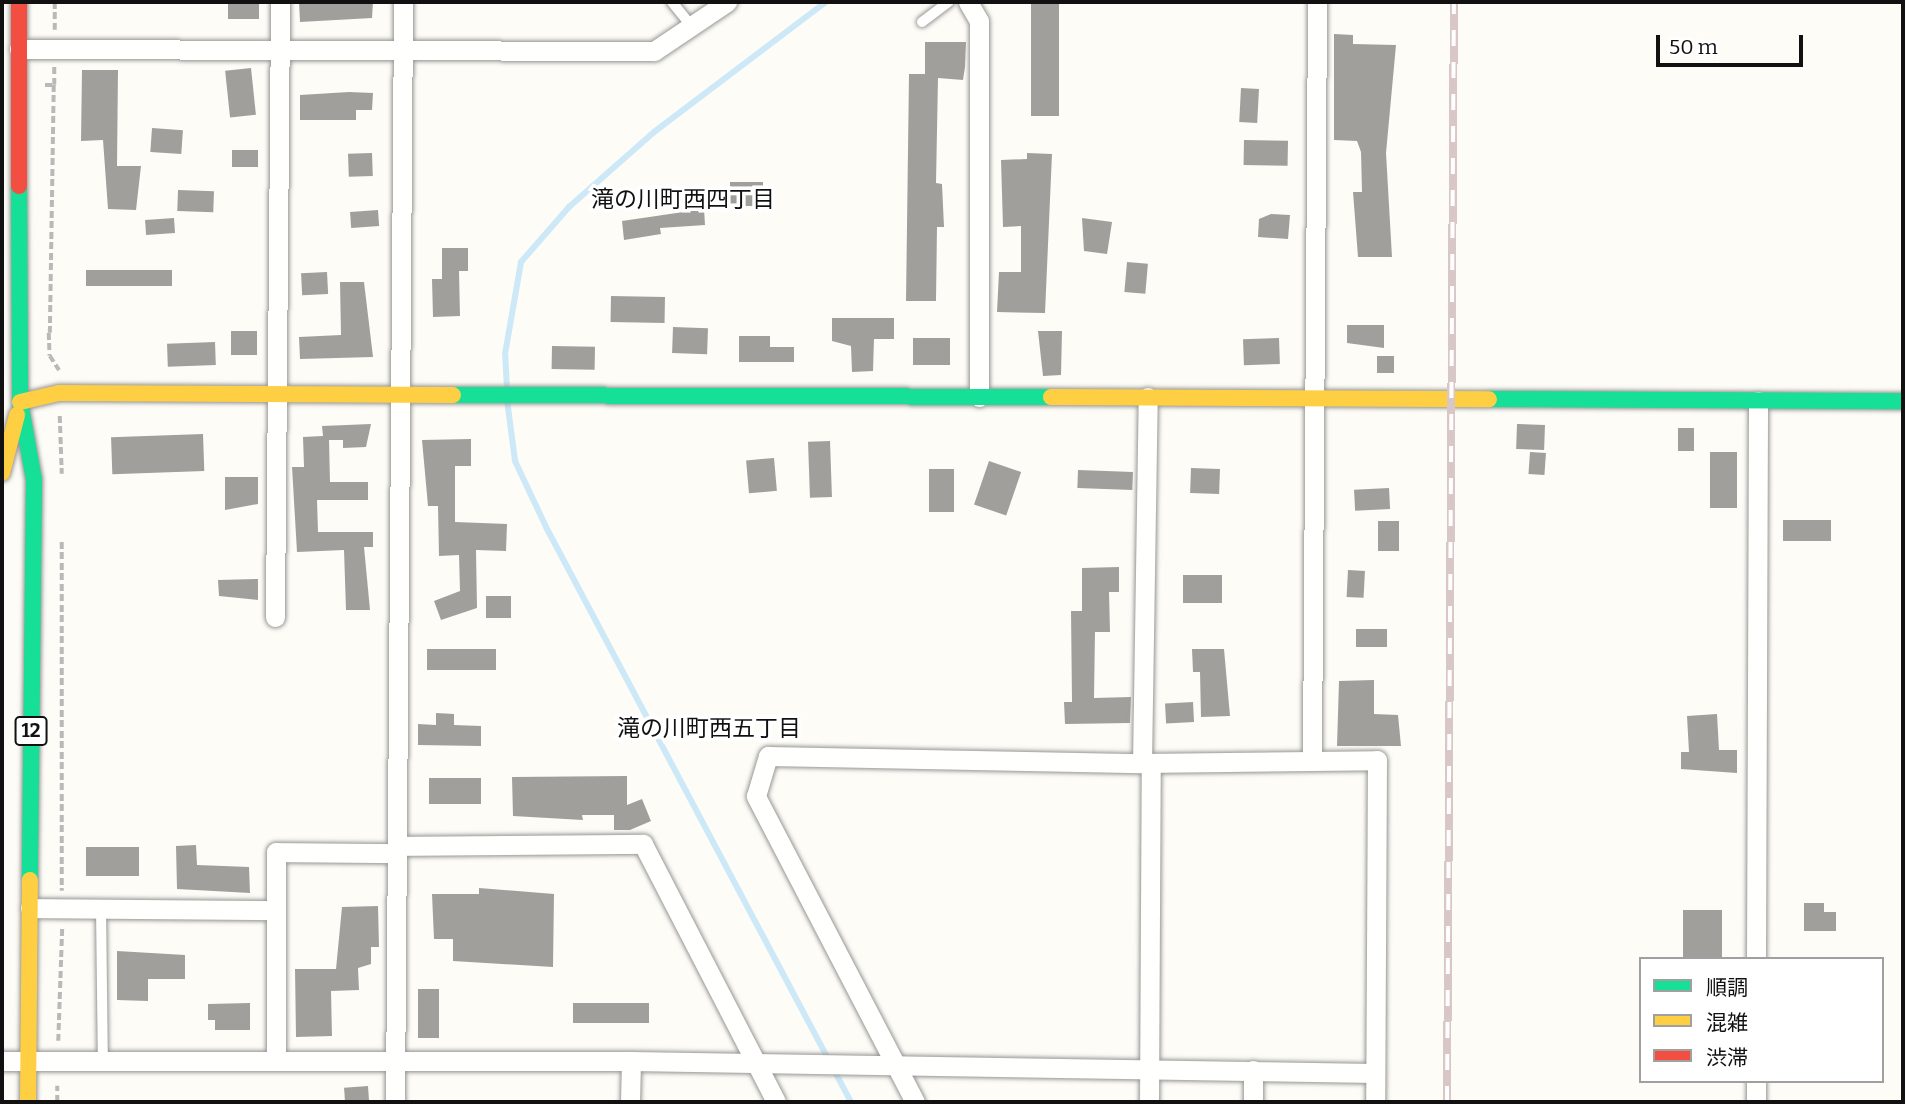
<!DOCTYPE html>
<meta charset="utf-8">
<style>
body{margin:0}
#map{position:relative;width:1905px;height:1104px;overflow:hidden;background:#fdfcf7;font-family:Bitter,"Noto Sans JP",serif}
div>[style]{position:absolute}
.stream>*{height:6px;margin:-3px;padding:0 3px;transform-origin:3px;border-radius:3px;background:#cde8f7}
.building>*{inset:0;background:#a19f9c;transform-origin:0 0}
.path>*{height:3.5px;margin-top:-1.75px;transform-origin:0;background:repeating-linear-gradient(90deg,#b9b9b8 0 7px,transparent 0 10.5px)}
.roads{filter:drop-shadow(0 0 2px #979795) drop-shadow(0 0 2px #979795)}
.lane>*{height:10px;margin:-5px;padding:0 5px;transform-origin:5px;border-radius:5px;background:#fffffe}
.street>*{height:19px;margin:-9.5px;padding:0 9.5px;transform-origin:9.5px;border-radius:9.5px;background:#fffffe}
.fast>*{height:16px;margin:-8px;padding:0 8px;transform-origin:8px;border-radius:8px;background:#16e098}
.slow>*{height:16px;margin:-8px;padding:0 8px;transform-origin:8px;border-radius:8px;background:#ffcf43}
.jam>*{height:16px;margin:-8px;padding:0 8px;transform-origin:8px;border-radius:8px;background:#f24e42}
.rail>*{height:8px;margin-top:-4px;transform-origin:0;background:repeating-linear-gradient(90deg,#fff 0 16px,#d9c6c7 0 32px);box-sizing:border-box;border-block:2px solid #d9c6c7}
span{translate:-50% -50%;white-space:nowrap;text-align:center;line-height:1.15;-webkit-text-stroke:7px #fff;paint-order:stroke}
.shield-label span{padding:2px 5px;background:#fff;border:2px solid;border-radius:5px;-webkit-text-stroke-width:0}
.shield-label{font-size:19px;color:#111;font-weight:700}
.neighbourhood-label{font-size:23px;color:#111}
.frame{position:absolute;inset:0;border:4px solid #111;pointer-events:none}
.legend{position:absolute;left:1639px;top:957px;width:245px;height:126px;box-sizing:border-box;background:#fff;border:2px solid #a0a0a0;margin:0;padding:9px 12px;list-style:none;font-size:21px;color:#111}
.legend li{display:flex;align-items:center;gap:14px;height:35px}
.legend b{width:35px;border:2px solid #a0a0a0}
.scale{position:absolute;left:1656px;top:35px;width:147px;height:32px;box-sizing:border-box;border:4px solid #111;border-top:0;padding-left:9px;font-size:21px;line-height:24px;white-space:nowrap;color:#111;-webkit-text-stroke:5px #fff;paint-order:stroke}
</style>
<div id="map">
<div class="stream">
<div style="left:507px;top:389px;width:35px;rotate:-93deg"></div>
<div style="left:505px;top:354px;width:93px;rotate:-80.1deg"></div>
<div style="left:521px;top:262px;width:73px;rotate:-48.9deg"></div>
<div style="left:569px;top:207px;width:113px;rotate:-41.4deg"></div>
<div style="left:654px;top:132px;width:216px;rotate:-37.1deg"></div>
<div style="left:507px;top:400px;width:62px;rotate:82.5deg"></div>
<div style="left:515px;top:461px;width:73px;rotate:64.8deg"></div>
<div style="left:546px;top:527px;width:651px;rotate:62.06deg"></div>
</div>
<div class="building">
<div style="left:228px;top:2px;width:31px;height:17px"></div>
<div style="clip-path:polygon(299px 2px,373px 2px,372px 18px,300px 22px)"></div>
<div style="left:1031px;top:2px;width:28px;height:114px"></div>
<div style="clip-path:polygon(1334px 34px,1353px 35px,1353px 44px,1396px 45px,1386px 153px,1392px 257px,1358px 257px,1353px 192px,1362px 192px,1361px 152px,1357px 141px,1334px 140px)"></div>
<div style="clip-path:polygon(925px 42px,966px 42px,965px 67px,963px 80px,938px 78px,936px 183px,942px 184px,944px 227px,937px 227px,936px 301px,906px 301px,909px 74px,925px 74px)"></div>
<div style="left:251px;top:68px;width:47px;height:26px;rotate:84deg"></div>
<div style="clip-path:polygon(82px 70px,118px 70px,117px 166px,141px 166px,136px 210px,108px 209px,103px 140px,81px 141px)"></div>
<div style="left:1241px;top:88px;width:18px;height:34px;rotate:3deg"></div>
<div style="clip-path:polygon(349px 92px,373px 93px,372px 110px,356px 110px,356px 120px,300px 120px,300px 95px)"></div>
<div style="left:152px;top:128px;width:31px;height:24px;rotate:4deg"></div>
<div style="left:1244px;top:140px;width:44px;height:25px;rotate:1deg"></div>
<div style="left:232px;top:150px;width:26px;height:17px"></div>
<div style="left:372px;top:153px;width:23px;height:24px;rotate:88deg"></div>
<div style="clip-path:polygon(1027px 153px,1052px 154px,1045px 313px,997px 312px,999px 272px,1021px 272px,1021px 226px,1003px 227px,1001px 160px,1027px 159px)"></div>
<div style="left:730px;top:182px;width:33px;height:24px"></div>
<div style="left:178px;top:190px;width:36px;height:21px;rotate:2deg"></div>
<div style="clip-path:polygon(704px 209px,705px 225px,660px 228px,661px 234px,624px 240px,622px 221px)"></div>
<div style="left:378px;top:210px;width:16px;height:28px;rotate:86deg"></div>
<div style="clip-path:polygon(1271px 214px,1290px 215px,1288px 239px,1258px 237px,1259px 219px)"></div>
<div style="left:174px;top:218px;width:15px;height:29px;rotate:86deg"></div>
<div style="clip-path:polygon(1082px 218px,1112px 222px,1107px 254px,1084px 251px)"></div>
<div style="clip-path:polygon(442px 248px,468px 248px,468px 271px,459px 271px,460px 316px,433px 317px,432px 279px,442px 279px)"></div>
<div style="left:1127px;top:262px;width:21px;height:30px;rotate:5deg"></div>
<div style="left:86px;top:270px;width:86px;height:16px"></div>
<div style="left:327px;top:272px;width:22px;height:26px;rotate:87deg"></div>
<div style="clip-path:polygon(340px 282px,364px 282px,373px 357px,300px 359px,299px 337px,341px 335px)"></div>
<div style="left:611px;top:296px;width:54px;height:26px;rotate:1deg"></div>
<div style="clip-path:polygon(832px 318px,894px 318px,894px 339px,874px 339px,873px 371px,852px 372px,851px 346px,832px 341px)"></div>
<div style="clip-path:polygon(1347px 325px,1384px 325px,1384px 348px,1347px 343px)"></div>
<div style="left:673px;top:327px;width:35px;height:26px;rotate:2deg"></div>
<div style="left:231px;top:331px;width:26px;height:24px"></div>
<div style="clip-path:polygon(1038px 331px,1062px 331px,1061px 375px,1043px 376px)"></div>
<div style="clip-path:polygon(739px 336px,770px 336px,770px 347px,794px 347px,794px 362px,739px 362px)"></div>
<div style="left:913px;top:338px;width:37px;height:27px"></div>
<div style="left:1279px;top:338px;width:26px;height:36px;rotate:88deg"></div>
<div style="left:215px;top:342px;width:23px;height:48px;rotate:88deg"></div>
<div style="left:552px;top:346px;width:43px;height:23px;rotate:1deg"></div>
<div style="left:1377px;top:356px;width:17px;height:17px"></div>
<div style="clip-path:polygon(371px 424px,366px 447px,343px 448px,343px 440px,329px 440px,330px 482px,368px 482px,368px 500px,317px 500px,318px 532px,373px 532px,373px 547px,364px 547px,370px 610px,346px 610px,344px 550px,297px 552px,292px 467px,304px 467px,303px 437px,323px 436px,322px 426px)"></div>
<div style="left:1517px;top:424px;width:28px;height:25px;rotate:2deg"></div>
<div style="left:1678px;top:428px;width:16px;height:23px"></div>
<div style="left:203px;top:434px;width:37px;height:92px;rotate:88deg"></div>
<div style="clip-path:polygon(471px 439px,471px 466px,455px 466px,455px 522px,507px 524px,506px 551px,476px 550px,477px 608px,441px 620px,434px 601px,460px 591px,459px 555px,439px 556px,438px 506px,428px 506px,422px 440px)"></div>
<div style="left:830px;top:441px;width:56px;height:22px;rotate:88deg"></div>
<div style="left:1530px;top:452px;width:16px;height:22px;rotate:4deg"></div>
<div style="left:1710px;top:452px;width:27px;height:56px"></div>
<div style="left:774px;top:458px;width:33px;height:28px;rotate:85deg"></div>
<div style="left:989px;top:461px;width:34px;height:46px;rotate:19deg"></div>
<div style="left:1191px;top:468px;width:29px;height:25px;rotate:2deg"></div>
<div style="left:929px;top:469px;width:25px;height:43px"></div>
<div style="left:1078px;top:470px;width:55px;height:18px;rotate:2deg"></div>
<div style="clip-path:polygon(225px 477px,258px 477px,258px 504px,225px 510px)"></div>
<div style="left:1389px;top:488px;width:21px;height:35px;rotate:87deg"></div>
<div style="left:1831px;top:520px;width:21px;height:48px;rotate:90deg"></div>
<div style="left:1378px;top:521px;width:21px;height:30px"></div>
<div style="clip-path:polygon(1119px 567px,1119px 592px,1109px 592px,1110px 632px,1095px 632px,1094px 698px,1131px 697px,1130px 723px,1065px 724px,1064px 702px,1072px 702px,1071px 611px,1082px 611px,1082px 568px)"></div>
<div style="left:1348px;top:570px;width:17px;height:27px;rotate:3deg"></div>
<div style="left:1183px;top:575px;width:39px;height:28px"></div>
<div style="clip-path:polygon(258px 579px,258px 600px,219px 596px,218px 580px)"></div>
<div style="left:486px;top:596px;width:25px;height:22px"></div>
<div style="left:1356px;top:629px;width:31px;height:18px"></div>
<div style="left:496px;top:649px;width:21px;height:69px;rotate:90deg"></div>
<div style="clip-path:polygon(1192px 649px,1224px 649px,1230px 716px,1201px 717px,1200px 672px,1193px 672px)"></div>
<div style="clip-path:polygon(1374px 680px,1374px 714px,1398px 715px,1401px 746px,1337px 746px,1339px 681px)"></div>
<div style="left:1193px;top:702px;width:20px;height:28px;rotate:87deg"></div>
<div style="clip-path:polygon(436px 713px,454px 714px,454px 725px,481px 726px,481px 746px,418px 745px,418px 724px,436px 725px)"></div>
<div style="clip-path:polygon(1717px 714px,1719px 750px,1737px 750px,1737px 773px,1681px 769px,1681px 752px,1689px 752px,1687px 716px)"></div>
<div style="clip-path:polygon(627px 776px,627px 805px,642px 799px,651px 821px,630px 830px,614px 830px,614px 815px,582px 815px,583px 820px,513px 816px,512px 777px)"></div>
<div style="left:429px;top:778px;width:52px;height:26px"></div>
<div style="clip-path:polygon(196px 845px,197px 865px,249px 867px,250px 893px,177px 889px,176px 846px)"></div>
<div style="left:86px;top:847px;width:53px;height:29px"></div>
<div style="clip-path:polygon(479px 888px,554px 894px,553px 967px,453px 961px,453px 939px,434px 939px,432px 894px,479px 894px)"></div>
<div style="clip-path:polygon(1804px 903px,1824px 903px,1824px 912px,1836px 912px,1836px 931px,1804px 931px)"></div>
<div style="clip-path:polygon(378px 906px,379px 947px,371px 947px,371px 964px,358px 968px,359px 990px,331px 991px,332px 1036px,296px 1037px,295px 969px,336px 969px,342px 907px)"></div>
<div style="left:1683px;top:910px;width:39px;height:49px"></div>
<div style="clip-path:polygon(117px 951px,185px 955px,185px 979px,148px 979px,148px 1001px,117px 1000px)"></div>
<div style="left:439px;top:989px;width:49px;height:21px;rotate:90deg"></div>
<div style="clip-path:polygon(250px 1003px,250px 1030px,215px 1030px,215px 1020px,208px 1020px,208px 1004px)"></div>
<div style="left:573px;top:1003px;width:76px;height:20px"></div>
<div style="left:368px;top:1086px;width:16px;height:24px;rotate:86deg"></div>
</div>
<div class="path">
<div style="left:55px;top:2px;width:28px;rotate:90deg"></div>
<div style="left:45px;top:85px;width:9px"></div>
<div style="left:54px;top:85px;width:248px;rotate:90.9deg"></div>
<div style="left:54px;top:85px;width:19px;rotate:-90deg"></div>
<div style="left:49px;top:333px;width:23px;rotate:88deg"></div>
<div style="left:50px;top:356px;width:17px;rotate:57deg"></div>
<div style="left:60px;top:416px;width:58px;rotate:88deg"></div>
<div style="left:62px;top:542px;width:349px;rotate:90deg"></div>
<div style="left:58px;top:1041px;width:114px;rotate:-88deg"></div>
<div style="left:57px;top:1102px;width:16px;rotate:-90deg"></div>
</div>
<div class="roads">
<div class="lane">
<div style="left:672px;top:2px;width:32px;rotate:51deg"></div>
<div style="left:922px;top:22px;width:34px;rotate:-37deg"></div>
<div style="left:101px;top:908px;width:153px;rotate:89.3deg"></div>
</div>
<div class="street">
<div style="left:968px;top:2px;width:22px;rotate:60deg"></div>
<div style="left:979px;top:21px;width:376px;rotate:90deg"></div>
<div style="left:19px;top:49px;width:635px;rotate:0.18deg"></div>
<div style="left:654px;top:51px;width:88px;rotate:-33.9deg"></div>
<div style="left:275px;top:617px;width:615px;rotate:-89.53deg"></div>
<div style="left:1312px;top:759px;width:757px;rotate:-89.62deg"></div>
<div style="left:1142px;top:763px;width:366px;rotate:-89.1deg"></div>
<div style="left:397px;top:846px;width:246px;rotate:-0.5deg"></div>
<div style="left:643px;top:844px;width:290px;rotate:62.7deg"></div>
<div style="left:30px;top:908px;width:246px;rotate:0.5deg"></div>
<div style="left:1756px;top:959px;width:558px;rotate:-89.79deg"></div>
<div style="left:2px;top:1061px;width:629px"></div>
<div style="left:631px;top:1061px;width:744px;rotate:0.92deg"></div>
<div style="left:276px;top:1061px;width:209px;rotate:-90deg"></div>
<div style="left:276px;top:852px;width:121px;rotate:0.5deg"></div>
<div style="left:395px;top:1102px;width:1100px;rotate:-89.58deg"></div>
<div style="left:630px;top:1102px;width:41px;rotate:-88.6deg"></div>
<div style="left:915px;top:1102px;width:345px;rotate:-117.5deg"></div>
<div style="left:756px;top:796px;width:42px;rotate:-73.3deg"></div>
<div style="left:768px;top:756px;width:374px;rotate:1.1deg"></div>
<div style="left:1142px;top:763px;width:235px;rotate:-0.7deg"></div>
<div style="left:1377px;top:760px;width:342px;rotate:90.3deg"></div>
<div style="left:1149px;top:1102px;width:339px;rotate:-89.7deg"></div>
<div style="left:1253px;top:1102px;width:32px;rotate:-90deg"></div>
<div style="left:1756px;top:1102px;width:21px;rotate:-90deg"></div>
</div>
<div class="fast">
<div style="left:19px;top:186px;width:216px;rotate:89.7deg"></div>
<div style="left:20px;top:402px;width:79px;rotate:79.8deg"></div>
<div style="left:34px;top:480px;width:400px;rotate:90.6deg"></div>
<div style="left:453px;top:395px;width:598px;rotate:0.19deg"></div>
<div style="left:1489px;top:399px;width:414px;rotate:0.3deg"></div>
</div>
<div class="slow">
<div style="left:1051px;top:397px;width:438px;rotate:0.3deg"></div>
<div style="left:20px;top:402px;width:40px;rotate:-13deg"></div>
<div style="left:59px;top:393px;width:394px;rotate:0.3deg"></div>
<div style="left:2px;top:473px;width:60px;rotate:-75.5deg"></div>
<div style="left:28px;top:1102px;width:222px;rotate:-89.5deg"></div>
</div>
<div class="jam">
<div style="left:19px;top:2px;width:184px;rotate:90deg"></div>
</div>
</div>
<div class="rail">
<div style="left:1447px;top:1102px;width:1100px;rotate:-89.64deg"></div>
</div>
<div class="shield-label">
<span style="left:31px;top:731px">12</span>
</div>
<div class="neighbourhood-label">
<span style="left:683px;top:199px">滝の川町西四丁目</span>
<span style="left:709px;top:728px">滝の川町西五丁目</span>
</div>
<div class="frame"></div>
<ul class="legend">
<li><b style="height:9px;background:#16e098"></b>順調</li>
<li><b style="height:9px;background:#ffcf43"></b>混雑</li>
<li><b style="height:9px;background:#f24e42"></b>渋滞</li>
</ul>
<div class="scale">50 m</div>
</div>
